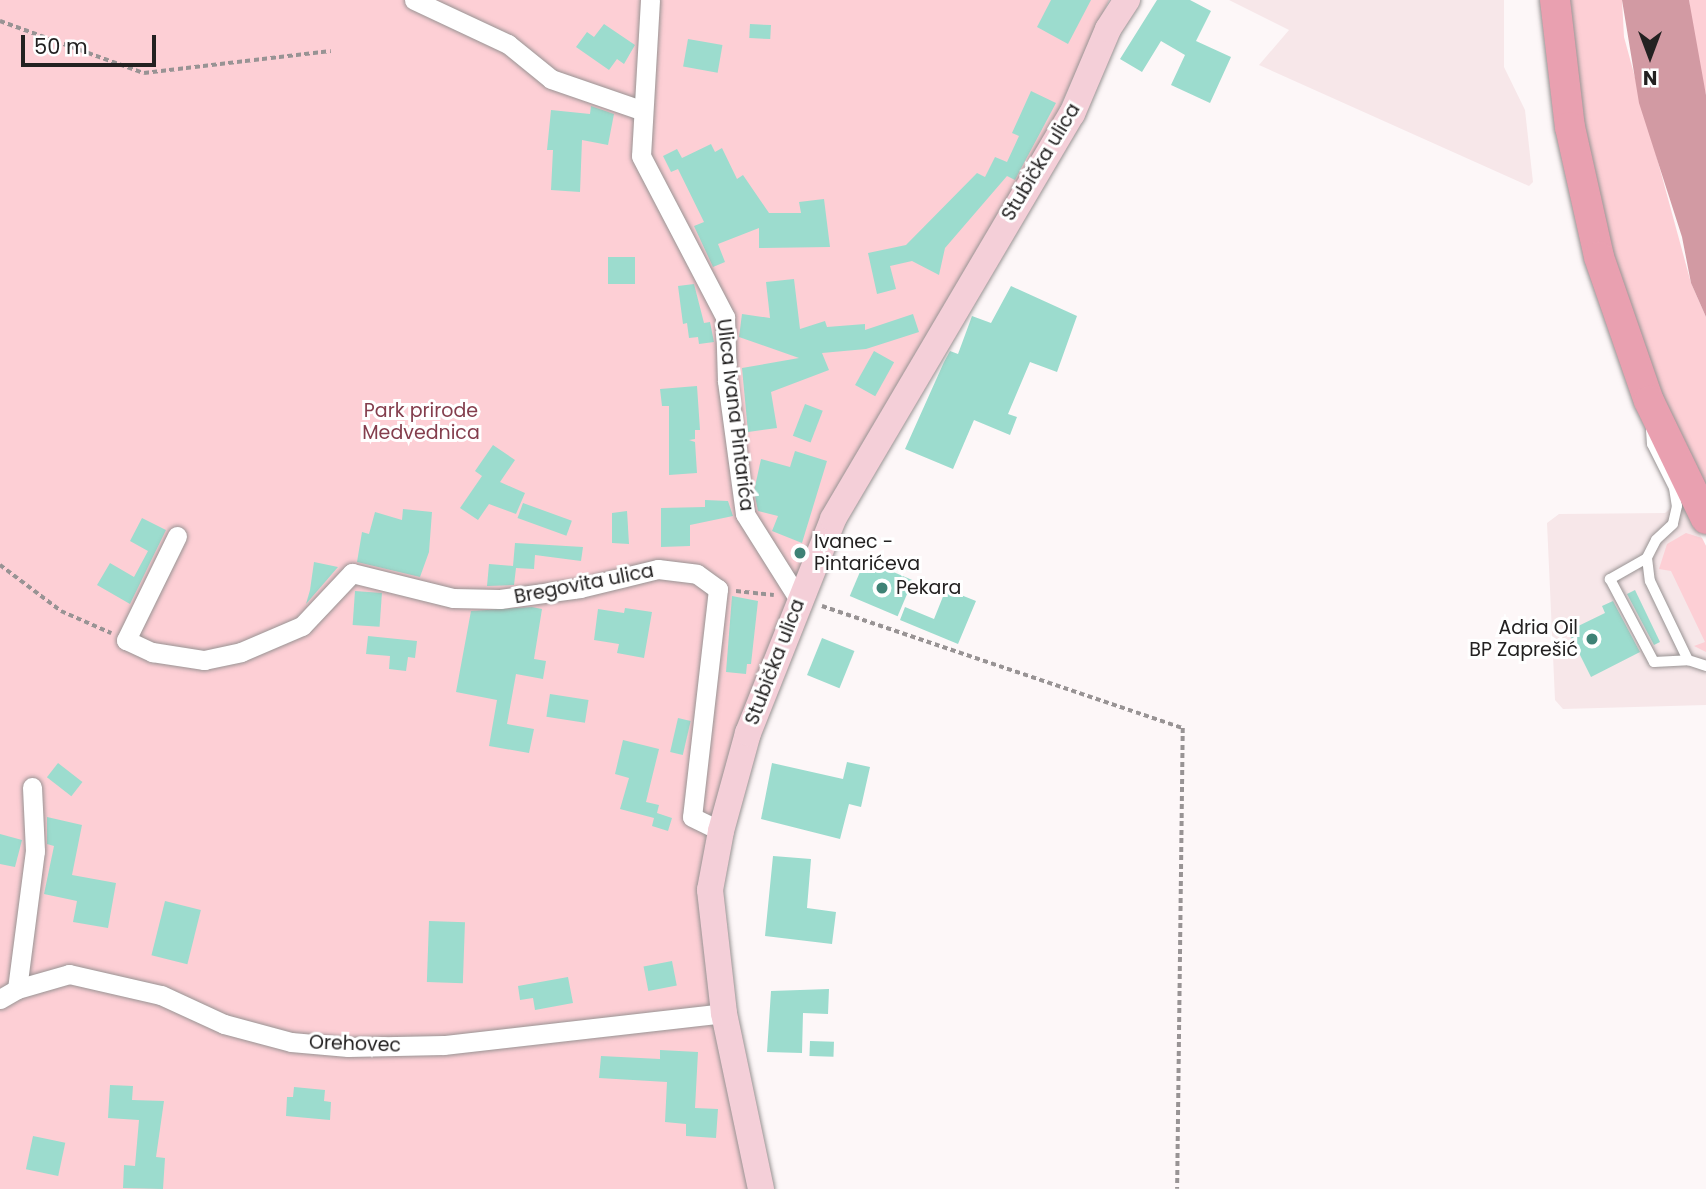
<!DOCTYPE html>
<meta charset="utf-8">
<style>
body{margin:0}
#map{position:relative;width:1706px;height:1189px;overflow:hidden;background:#fdf7f8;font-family:Poppins,sans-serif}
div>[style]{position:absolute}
.built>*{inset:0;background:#f7e7e9}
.green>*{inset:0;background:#fdcfd5}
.water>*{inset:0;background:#d29aa3}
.building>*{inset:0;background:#9cdcce;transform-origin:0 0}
.path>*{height:3.5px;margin-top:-1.75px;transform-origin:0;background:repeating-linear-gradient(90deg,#989394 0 5px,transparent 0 8.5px)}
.roads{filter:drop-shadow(0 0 2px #989393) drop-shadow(0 0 2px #989393)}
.lane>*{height:10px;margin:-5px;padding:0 5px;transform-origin:5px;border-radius:5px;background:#fff}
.street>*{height:19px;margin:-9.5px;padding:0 9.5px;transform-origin:9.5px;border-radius:9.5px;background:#fff}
.secondary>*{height:26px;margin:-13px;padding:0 13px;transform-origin:13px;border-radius:13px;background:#f4cfd8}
.primary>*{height:30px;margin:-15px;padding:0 15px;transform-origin:15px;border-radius:15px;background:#e9a0b0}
.dots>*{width:19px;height:19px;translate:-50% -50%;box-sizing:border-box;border:4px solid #fff;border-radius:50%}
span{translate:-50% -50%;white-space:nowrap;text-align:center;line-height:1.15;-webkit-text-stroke:6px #fff;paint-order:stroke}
.street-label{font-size:19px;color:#232121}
.park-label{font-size:19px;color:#843e4d}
.poi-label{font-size:19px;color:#232121}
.left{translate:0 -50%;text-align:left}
.right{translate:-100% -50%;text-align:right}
.north{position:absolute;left:1615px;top:21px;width:70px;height:70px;-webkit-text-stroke:5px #fff;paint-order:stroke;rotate:180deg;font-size:19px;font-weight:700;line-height:28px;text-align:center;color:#232121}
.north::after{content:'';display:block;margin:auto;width:24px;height:32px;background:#232121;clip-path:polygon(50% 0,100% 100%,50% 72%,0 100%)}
.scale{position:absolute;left:21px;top:35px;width:135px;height:32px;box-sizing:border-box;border:4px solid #232121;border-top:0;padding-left:9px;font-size:21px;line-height:24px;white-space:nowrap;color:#232121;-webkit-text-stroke:5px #fff;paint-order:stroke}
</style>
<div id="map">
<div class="built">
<div style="clip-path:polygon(1229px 0,1504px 0,1504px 67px,1525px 110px,1533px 182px,1529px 186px,1259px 65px,1289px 30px)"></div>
<div style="clip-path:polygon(1682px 499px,1706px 546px,1706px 705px,1563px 709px,1555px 700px,1547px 523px,1559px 514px,1665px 513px)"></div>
</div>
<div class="green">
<div style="clip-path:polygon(0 0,1109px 0,1008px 220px,849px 491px,748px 733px,713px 902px,751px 1189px,0 1189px)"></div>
<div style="clip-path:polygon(1566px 0,1622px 0,1624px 37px,1691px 283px,1706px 317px,1706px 496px,1629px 320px,1580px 123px)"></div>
<div style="clip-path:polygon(1689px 0,1706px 0,1706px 95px,1694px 45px)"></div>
<div style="clip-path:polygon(1686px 533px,1702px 538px,1706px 546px,1706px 652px,1694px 646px,1705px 642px,1671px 571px,1659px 569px,1667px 544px)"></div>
</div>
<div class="water">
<div style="clip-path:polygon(1622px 0,1689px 0,1706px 95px,1706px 317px,1691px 283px,1682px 237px,1639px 103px)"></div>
</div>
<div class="building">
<div style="clip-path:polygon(1051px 0,1091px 0,1068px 44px,1037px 27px)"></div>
<div style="clip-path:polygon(1157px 0,1190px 0,1211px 11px,1196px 41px,1231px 57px,1210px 103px,1171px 85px,1185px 55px,1161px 41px,1142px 72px,1120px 59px)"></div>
<div style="clip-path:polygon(604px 24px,635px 45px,624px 64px,617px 59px,609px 70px,576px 47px,587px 32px,594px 37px)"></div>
<div style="left:750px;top:24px;width:21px;height:14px;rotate:3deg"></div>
<div style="left:688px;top:39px;width:35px;height:28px;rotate:10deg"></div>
<div style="clip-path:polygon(1031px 91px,1056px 103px,1015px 180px,1007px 176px,945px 248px,939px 275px,912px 261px,890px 266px,896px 289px,877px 294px,868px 253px,906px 245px,977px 173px,985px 177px,995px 157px,1007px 162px,1019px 136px,1012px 133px)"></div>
<div style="clip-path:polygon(591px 106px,614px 114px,608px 145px,582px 140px,580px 192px,551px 190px,553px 150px,547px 150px,551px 110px,590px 114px)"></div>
<div style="clip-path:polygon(711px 144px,715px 152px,722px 148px,737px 179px,743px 175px,769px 213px,801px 213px,799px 202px,824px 199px,830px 247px,759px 248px,759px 228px,718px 244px,725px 262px,713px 267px,694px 226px,704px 222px,678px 169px,671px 172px,663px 156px,677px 149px,682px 158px)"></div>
<div style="left:608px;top:257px;width:27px;height:27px"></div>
<div style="clip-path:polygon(794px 279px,800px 329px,825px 321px,827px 327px,865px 324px,865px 330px,913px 314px,919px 332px,866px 349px,822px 353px,829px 370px,771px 392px,777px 428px,748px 432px,742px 368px,799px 358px,739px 337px,742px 314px,770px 318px,766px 282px)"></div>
<div style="clip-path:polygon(694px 284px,704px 323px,710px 322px,714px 342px,699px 344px,698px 337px,689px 338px,687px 323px,683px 324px,678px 286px)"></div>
<div style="clip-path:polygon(1011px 286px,1077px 316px,1057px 372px,1030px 362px,1008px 414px,1017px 417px,1010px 435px,974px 420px,953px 469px,905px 449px,944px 362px,950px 351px,958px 354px,972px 316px,991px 323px)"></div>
<div style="left:874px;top:351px;width:23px;height:39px;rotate:29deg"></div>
<div style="clip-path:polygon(697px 386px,700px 430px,695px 430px,695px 439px,689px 440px,695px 442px,697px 473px,669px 475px,669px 406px,662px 406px,660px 389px)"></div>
<div style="left:805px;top:404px;width:19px;height:34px;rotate:21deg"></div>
<div style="clip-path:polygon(493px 445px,515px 460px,500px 482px,525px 493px,516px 514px,489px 504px,478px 520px,460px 508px,482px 476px,475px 471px)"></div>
<div style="clip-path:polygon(795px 451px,827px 461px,802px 543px,772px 531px,778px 516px,758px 511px,754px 491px,761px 459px,790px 467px)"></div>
<div style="clip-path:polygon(705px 500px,728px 501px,733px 516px,690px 525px,690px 546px,661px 547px,661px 508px,705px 507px)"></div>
<div style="left:523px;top:503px;width:52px;height:16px;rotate:20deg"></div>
<div style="clip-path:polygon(403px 509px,432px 512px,429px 552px,420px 577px,357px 562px,362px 532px,369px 534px,375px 512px,402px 520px)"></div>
<div style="clip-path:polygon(627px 511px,629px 544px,612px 543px,612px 513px)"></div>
<div style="clip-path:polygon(142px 518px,166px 530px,130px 604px,97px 585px,110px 563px,134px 577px,148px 551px,130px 541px)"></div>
<div style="clip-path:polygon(515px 543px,583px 547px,581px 561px,535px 555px,534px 569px,516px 568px,514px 585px,487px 586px,489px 564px,513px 566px)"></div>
<div style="left:865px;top:560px;width:52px;height:39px;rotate:23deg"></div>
<div style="clip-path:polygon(314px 562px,338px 567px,306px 604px,310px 590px)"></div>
<div style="clip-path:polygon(946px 589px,976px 601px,958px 644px,900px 620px,905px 607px,934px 619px)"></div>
<div style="clip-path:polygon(1635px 590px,1660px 642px,1654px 645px,1627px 594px)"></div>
<div style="left:355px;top:591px;width:27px;height:34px;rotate:4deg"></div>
<div style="clip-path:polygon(732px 596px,758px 601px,751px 664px,747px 664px,746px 674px,726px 672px)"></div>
<div style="clip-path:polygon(1613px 601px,1640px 652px,1591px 677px,1568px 631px,1605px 613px,1602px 606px)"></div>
<div style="clip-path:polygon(532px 607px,542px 609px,534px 659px,546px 661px,543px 679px,516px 674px,507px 724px,534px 729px,529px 753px,489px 746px,497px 700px,456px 692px,471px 611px)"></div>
<div style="clip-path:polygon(625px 608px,652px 612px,644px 658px,617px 653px,619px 644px,594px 640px,598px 609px,624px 613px)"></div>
<div style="clip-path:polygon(368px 636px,417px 641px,415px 658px,408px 657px,406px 671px,389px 669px,390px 656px,366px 654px)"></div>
<div style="left:822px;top:638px;width:35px;height:40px;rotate:22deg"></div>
<div style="left:550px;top:694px;width:39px;height:23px;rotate:9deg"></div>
<div style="left:678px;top:718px;width:13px;height:35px;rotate:13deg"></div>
<div style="clip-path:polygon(623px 740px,659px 749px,646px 802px,659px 805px,657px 813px,672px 818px,668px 831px,652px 826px,654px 818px,620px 809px,629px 778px,615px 774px)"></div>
<div style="clip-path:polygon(847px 762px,870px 767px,861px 807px,849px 804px,840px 839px,761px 819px,772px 763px,843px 779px)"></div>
<div style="left:58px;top:763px;width:31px;height:18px;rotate:38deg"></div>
<div style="clip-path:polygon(47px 817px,82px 825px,72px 875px,116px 883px,108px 928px,73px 922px,77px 901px,44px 894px,54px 846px,47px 844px)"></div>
<div style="clip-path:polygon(0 834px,22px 840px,15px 867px,0 864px)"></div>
<div style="clip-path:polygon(773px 856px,811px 859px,807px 908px,836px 912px,832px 944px,765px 936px)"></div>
<div style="left:165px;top:901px;width:37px;height:56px;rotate:14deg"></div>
<div style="left:429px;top:921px;width:36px;height:61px;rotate:2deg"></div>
<div style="left:672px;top:961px;width:25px;height:29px;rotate:79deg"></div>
<div style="clip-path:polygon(568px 977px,573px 1003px,535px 1010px,533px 998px,520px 1000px,518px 986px)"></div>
<div style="clip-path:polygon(829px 989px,828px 1014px,803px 1013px,802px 1053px,767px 1052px,771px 991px)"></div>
<div style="left:810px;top:1041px;width:24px;height:15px;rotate:2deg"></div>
<div style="clip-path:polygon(660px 1050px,698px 1052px,695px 1108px,718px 1109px,716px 1138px,686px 1136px,686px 1124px,665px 1122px,667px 1082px,599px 1078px,601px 1056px,660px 1059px)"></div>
<div style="clip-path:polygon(110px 1085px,133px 1086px,132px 1100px,164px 1101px,156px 1157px,165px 1158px,163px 1189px,123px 1188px,124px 1165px,135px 1166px,139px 1120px,108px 1118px)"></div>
<div style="clip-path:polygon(294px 1087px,325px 1090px,324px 1101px,331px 1102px,330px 1120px,286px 1116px,287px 1097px,293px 1097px)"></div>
<div style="left:33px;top:1136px;width:33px;height:34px;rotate:12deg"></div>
</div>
<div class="path">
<div style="left:0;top:21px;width:153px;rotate:19.9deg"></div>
<div style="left:144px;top:73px;width:188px;rotate:-6.7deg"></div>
<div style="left:0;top:565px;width:76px;rotate:37deg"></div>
<div style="left:61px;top:611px;width:55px;rotate:23.7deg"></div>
<div style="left:736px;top:591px;width:38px;rotate:6deg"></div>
<div style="left:822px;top:606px;width:381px;rotate:18.7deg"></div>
<div style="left:1183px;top:728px;width:461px;rotate:90.7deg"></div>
</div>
<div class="roads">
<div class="lane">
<div style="left:1651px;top:430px;width:14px;rotate:86deg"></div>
<div style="left:1652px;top:444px;width:49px;rotate:63.4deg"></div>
<div style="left:1674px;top:488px;width:18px;rotate:81deg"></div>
<div style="left:1677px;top:506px;width:18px;rotate:103deg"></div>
<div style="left:1673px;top:524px;width:23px;rotate:137deg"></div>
<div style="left:1656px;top:540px;width:20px;rotate:117deg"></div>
<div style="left:1647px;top:558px;width:23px;rotate:83deg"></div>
<div style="left:1650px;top:581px;width:88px;rotate:64.3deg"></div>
<div style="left:1688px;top:660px;width:19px;rotate:18deg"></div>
<div style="left:1647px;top:558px;width:43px;rotate:150.4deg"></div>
<div style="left:1610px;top:579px;width:94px;rotate:62.1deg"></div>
<div style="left:1654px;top:662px;width:34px;rotate:-3deg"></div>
</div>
<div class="street">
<div style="left:414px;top:0;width:104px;rotate:25.1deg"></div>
<div style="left:508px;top:44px;width:55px;rotate:39.1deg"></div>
<div style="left:551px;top:79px;width:95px;rotate:19deg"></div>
<div style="left:650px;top:0;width:156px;rotate:93.3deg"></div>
<div style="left:641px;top:156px;width:182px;rotate:62.4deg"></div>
<div style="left:725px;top:317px;width:64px;rotate:88.2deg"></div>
<div style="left:727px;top:381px;width:134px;rotate:82.3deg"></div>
<div style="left:745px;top:514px;width:99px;rotate:57.8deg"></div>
<div style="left:177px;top:536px;width:116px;rotate:116.1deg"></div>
<div style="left:126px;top:640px;width:29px;rotate:25deg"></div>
<div style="left:152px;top:652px;width:53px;rotate:8.7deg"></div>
<div style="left:204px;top:660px;width:38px;rotate:-12deg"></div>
<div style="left:241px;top:652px;width:66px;rotate:-23.1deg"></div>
<div style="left:302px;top:626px;width:73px;rotate:-46.7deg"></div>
<div style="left:352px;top:573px;width:104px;rotate:13.9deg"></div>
<div style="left:453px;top:598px;width:47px;rotate:1.2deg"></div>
<div style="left:500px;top:599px;width:81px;rotate:-7.8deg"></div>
<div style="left:580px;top:588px;width:80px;rotate:-13.7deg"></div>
<div style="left:658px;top:569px;width:39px;rotate:7deg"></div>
<div style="left:697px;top:574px;width:26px;rotate:36deg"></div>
<div style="left:718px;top:589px;width:229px;rotate:96.5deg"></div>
<div style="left:692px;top:817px;width:32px;rotate:26deg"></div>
<div style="left:17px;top:989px;width:139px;rotate:-82.6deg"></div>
<div style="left:35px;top:851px;width:64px;rotate:-92.7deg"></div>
<div style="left:0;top:999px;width:20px;rotate:-30deg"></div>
<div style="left:17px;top:989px;width:54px;rotate:-16.1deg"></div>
<div style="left:69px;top:974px;width:94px;rotate:12.9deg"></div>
<div style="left:161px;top:995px;width:69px;rotate:24.7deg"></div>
<div style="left:224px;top:1024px;width:69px;rotate:15deg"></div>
<div style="left:291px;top:1042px;width:57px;rotate:5deg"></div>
<div style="left:348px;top:1047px;width:96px;rotate:-1.2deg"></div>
<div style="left:444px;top:1045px;width:282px;rotate:-6.5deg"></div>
</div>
<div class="secondary">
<div style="left:761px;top:1189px;width:180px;rotate:-101.9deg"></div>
<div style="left:724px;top:1013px;width:124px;rotate:-96.5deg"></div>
<div style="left:710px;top:890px;width:60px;rotate:-79.4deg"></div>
<div style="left:721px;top:831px;width:102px;rotate:-74.6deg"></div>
<div style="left:748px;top:733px;width:230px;rotate:-68.3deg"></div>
<div style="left:833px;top:519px;width:470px;rotate:-59.5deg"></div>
<div style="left:1072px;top:114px;width:92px;rotate:-67deg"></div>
<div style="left:1108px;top:29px;width:35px;rotate:-57deg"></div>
</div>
<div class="primary">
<div style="left:1555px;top:0;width:128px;rotate:83.3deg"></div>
<div style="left:1570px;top:127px;width:133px;rotate:77.4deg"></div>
<div style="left:1599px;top:257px;width:152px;rotate:70.9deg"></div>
<div style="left:1649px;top:401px;width:131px;rotate:64.2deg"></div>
</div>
</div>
<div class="dots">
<div style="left:800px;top:553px;background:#3e8275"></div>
<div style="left:882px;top:588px;background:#3e8275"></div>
<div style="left:1592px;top:639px;background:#3e8275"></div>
</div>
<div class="street-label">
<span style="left:1041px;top:162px;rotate:-59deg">Stubička ulica</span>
<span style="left:735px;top:415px;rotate:83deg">Ulica Ivana Pintarića</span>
<span style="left:584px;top:584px;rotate:-11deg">Bregovita ulica</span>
<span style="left:775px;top:662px;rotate:-69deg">Stubička ulica</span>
<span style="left:355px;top:1044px;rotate:2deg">Orehovec</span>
</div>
<div class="park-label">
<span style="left:421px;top:422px">Park prirode<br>Medvednica</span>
</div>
<div class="poi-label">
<span class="left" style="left:814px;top:553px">Ivanec -<br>Pintarićeva</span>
<span class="left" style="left:896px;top:588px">Pekara</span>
<span class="right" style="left:1578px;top:639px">Adria Oil<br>BP Zaprešić</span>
</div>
<div class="north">N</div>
<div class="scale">50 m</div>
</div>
